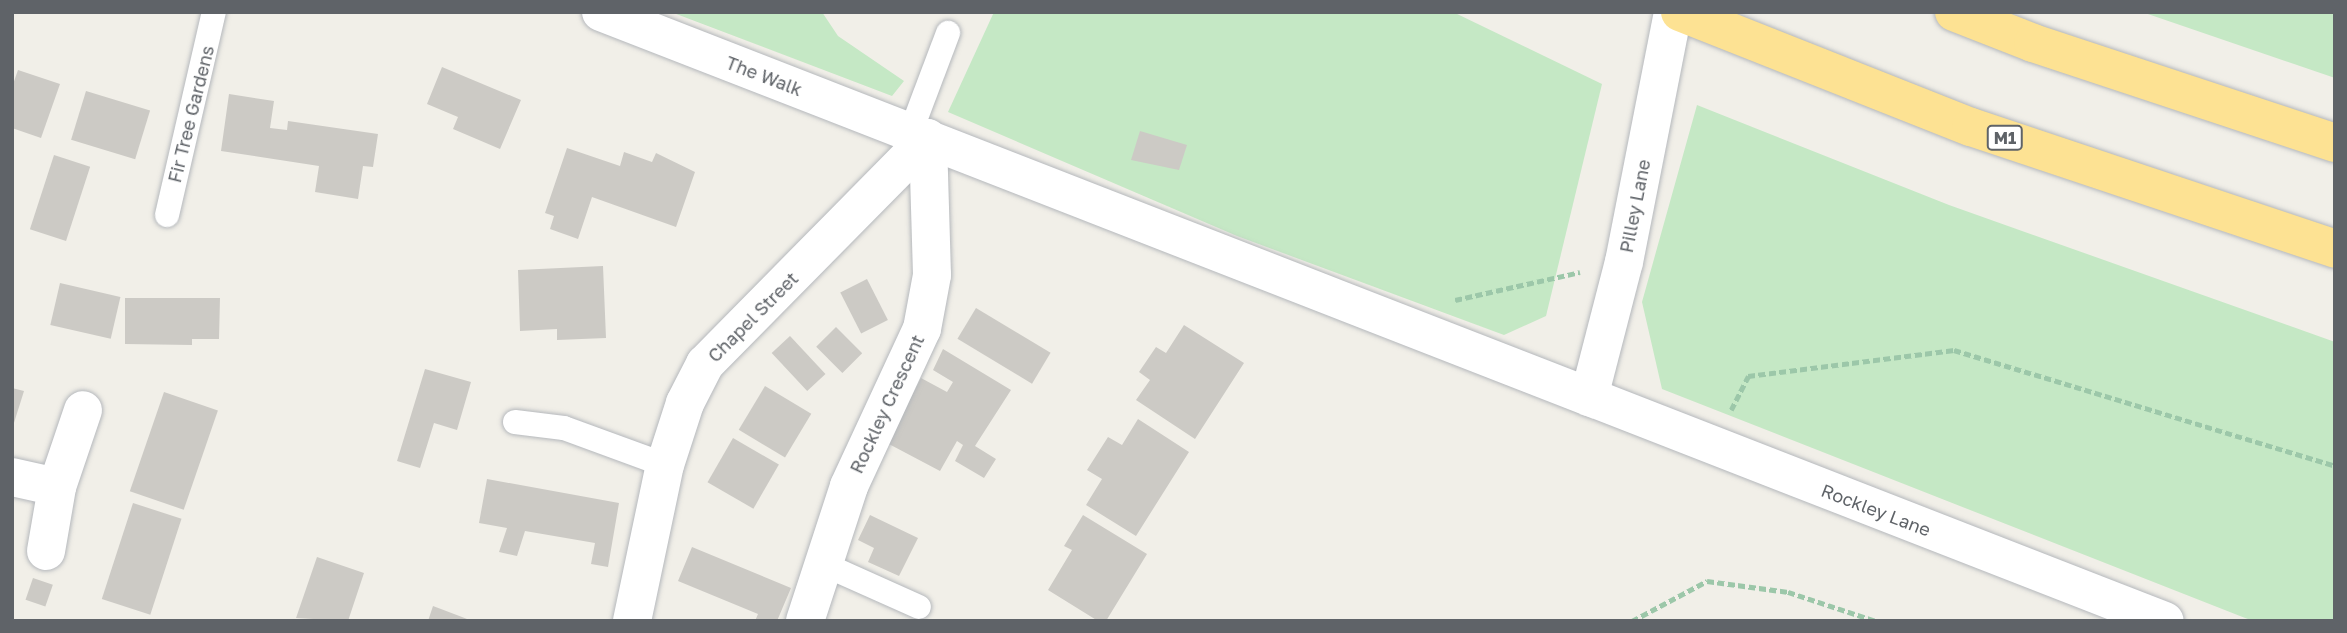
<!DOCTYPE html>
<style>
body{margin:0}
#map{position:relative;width:2347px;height:633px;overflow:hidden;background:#f1efe8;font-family:"Golos Text",sans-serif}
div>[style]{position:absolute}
.green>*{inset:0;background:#c5e8c5}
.building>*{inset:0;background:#cccac5;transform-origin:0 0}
.path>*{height:4.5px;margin-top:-2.25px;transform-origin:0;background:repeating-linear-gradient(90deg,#9cc7a9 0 7px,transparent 0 10.5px)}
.roads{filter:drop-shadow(0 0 2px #b5b8bc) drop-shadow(0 0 2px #b5b8bc)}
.service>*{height:24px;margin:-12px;padding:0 12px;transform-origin:12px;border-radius:12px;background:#fff}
.minor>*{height:38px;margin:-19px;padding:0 19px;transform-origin:19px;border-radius:19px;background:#fff}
.tertiary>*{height:38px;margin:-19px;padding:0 19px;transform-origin:19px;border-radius:19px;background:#fff}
.motorway>*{height:38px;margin:-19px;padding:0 19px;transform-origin:19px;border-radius:19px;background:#fde293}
span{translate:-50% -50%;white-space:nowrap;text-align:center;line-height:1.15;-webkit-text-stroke:6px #fff;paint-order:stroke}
.shield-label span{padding:2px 5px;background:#fff;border:2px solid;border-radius:5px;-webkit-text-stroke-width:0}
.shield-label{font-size:16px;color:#5f6368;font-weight:700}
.street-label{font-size:18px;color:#5f6368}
.frame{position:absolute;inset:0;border:14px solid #5f6368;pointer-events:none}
</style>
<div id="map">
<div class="green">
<div style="clip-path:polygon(671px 12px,822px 12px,838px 36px,904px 81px,892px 96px)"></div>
<div style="clip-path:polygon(994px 12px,1453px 12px,1602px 84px,1546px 316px,1504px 335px,1237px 236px,948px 112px)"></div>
<div style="clip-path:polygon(2142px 12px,2335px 12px,2335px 78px)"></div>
<div style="clip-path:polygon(1697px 105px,1949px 205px,2335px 342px,2335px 621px,2253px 621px,2240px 616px,1662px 389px,1642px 302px)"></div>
</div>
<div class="building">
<div style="clip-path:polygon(442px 67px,521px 100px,500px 149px,453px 129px,458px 117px,427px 104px)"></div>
<div style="clip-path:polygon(18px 70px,60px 84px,41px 138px,12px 128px,12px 87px)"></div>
<div style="left:86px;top:91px;width:67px;height:51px;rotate:17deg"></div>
<div style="clip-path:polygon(229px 94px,274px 101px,270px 128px,287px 130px,288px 121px,378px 134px,373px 167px,363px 166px,358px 199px,315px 192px,319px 166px,221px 151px)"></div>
<div style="clip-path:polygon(1140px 131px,1187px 145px,1179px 170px,1131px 160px)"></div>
<div style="clip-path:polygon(567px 148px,620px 166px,624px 152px,652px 162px,656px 153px,695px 172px,676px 227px,592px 197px,578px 239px,550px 229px,554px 216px,545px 213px)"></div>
<div style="left:54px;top:155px;width:38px;height:78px;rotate:18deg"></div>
<div style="clip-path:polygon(603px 266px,606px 338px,557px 340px,557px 329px,520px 331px,518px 270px)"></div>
<div style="left:867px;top:279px;width:46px;height:30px;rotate:63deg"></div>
<div style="left:60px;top:283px;width:62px;height:43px;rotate:13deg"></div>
<div style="clip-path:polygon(125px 298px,220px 298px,219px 339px,192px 339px,192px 345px,125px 344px)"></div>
<div style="left:976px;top:308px;width:87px;height:36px;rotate:31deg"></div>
<div style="clip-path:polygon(1184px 325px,1244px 363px,1195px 439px,1136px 400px,1150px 380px,1139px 372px,1156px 347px,1166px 353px)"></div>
<div style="left:836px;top:327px;width:37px;height:28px;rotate:45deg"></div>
<div style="left:790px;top:336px;width:52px;height:25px;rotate:47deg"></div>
<div style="clip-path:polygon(943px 349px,1011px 390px,975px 446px,996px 459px,984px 478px,955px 461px,963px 445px,957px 441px,940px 471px,887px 443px,921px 378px,947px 392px,953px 382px,933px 370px)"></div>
<div style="clip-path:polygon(425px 369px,471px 382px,457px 430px,434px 423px,420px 468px,397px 461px)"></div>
<div style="left:765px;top:386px;width:54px;height:51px;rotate:31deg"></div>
<div style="clip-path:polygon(12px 388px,24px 391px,13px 426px,12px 426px)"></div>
<div style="left:164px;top:392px;width:57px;height:105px;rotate:19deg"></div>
<div style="clip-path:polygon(1138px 419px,1189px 452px,1136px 536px,1086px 505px,1102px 479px,1087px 470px,1108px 437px,1122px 445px)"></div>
<div style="left:733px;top:438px;width:53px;height:51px;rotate:30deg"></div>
<div style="clip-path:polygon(487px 479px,619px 503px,608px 567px,591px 564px,595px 543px,525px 531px,517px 556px,499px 552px,507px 528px,479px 523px)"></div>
<div style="left:133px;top:503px;width:51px;height:101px;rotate:18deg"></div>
<div style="clip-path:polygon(870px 515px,918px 538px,899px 576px,868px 562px,874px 548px,858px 540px)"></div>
<div style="clip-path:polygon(1083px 515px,1147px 554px,1106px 621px,1098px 621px,1048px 590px,1072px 550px,1064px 546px)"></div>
<div style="clip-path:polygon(692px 547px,791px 588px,777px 621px,755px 621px,758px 614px,678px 581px)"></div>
<div style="clip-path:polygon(317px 557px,364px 573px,348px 621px,296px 618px)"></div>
<div style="left:33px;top:578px;width:21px;height:23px;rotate:19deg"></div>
<div style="clip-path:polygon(433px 606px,462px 617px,472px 621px,428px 621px)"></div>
</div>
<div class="path">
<div style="left:1455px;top:300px;width:128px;rotate:-12.6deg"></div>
<div style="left:1731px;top:410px;width:38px;rotate:-63deg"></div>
<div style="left:1748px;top:376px;width:208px;rotate:-7.2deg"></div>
<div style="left:1954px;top:350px;width:398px;rotate:16.9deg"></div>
<div style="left:1632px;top:621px;width:85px;rotate:-28.1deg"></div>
<div style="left:1707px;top:581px;width:82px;rotate:7.7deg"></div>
<div style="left:1788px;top:592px;width:93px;rotate:18.2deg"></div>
</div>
<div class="roads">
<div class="service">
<div style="left:911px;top:131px;width:105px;rotate:-69.3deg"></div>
<div style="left:167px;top:215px;width:208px;rotate:-77deg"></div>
<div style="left:515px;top:422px;width:49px;rotate:7deg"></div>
<div style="left:564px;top:428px;width:108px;rotate:20.1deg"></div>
<div style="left:823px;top:564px;width:105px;rotate:24.1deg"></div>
</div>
<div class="minor">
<div style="left:1589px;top:397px;width:139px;rotate:-75.5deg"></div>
<div style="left:1624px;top:262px;width:255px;rotate:-78.9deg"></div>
<div style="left:12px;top:477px;width:46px;rotate:12.5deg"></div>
<div style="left:46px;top:551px;width:65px;rotate:-80.2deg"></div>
<div style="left:57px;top:487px;width:81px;rotate:-71.3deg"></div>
<div style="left:805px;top:621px;width:142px;rotate:-71.9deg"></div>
<div style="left:849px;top:486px;width:173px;rotate:-65.1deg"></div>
<div style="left:922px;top:329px;width:55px;rotate:-79.5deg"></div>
<div style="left:932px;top:275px;width:137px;rotate:-91.7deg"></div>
</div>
<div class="tertiary">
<div style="left:601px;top:12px;width:1678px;rotate:21.28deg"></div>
<div style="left:632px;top:621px;width:159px;rotate:-78.1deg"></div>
<div style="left:665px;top:465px;width:65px;rotate:-72.1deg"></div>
<div style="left:685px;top:403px;width:44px;rotate:-62.9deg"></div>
<div style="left:705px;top:364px;width:317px;rotate:-45.4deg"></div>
</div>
<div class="motorway">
<div style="left:1680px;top:12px;width:313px;rotate:21.6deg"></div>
<div style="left:1971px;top:127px;width:384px;rotate:18.5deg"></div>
<div style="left:1954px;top:12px;width:85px;rotate:21.4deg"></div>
<div style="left:2033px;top:43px;width:318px;rotate:18.3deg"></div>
</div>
</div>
<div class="shield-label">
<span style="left:2005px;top:138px">M1</span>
</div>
<div class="street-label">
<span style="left:764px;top:76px;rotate:21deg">The Walk</span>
<span style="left:191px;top:114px;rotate:-76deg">Fir Tree Gardens</span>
<span style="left:1635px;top:206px;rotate:-79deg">Pilley Lane</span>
<span style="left:753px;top:317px;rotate:-45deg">Chapel Street</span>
<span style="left:887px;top:404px;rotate:-65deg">Rockley Crescent</span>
<span style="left:1876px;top:510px;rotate:21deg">Rockley Lane</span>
</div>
<div class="frame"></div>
</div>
